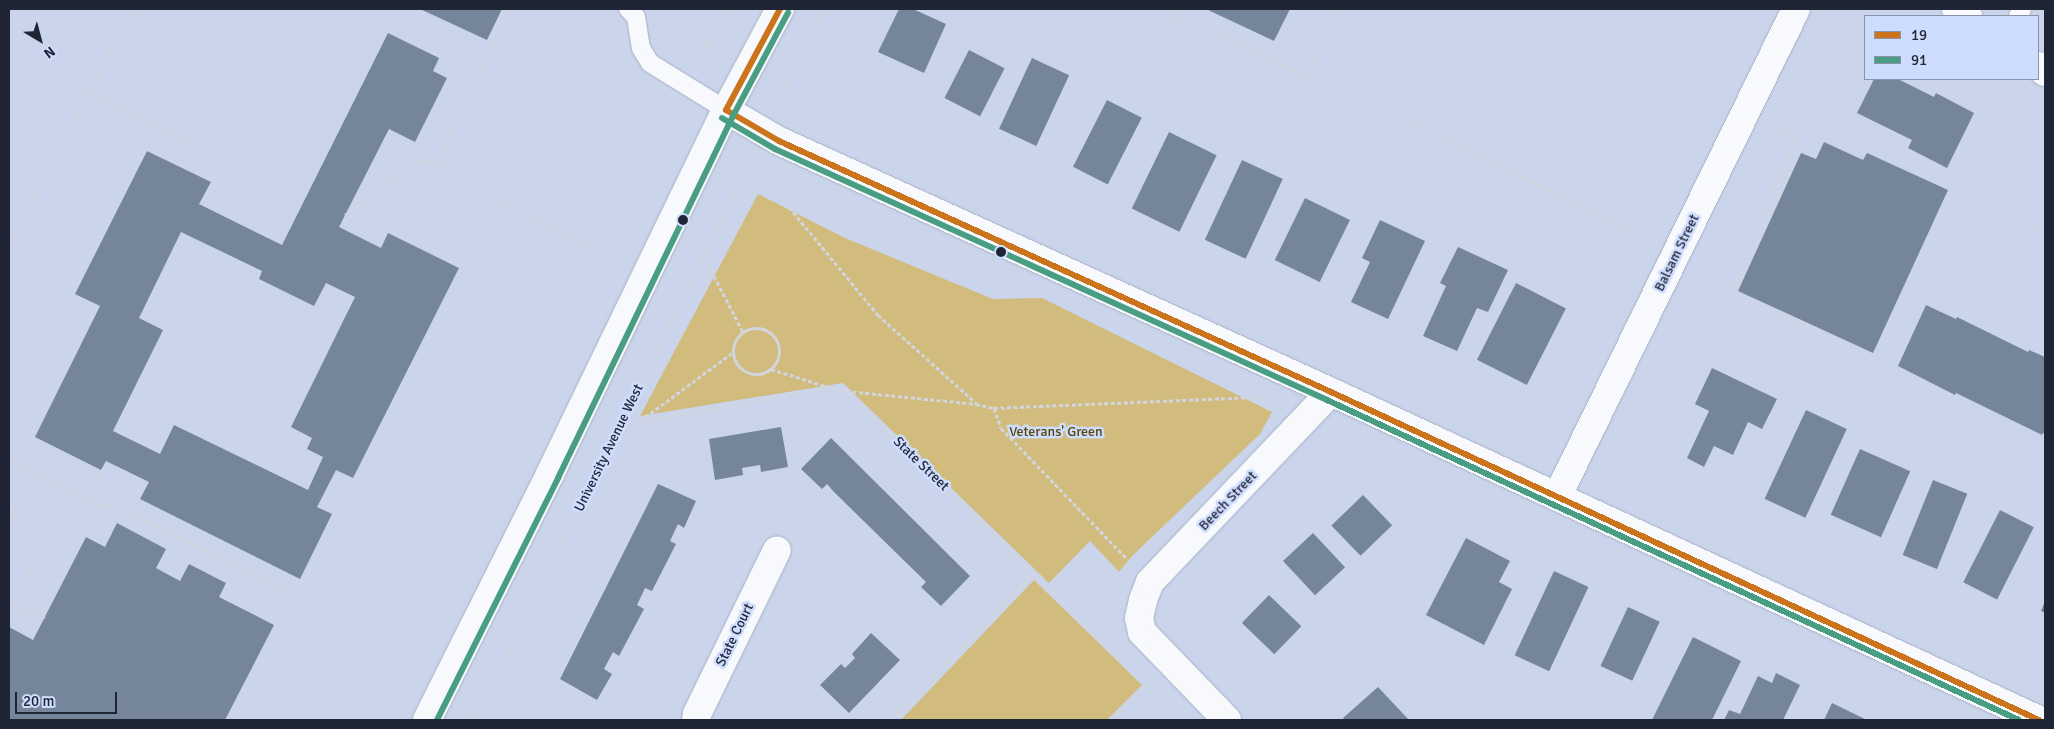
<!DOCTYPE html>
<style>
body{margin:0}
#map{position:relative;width:2054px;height:729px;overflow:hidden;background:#cad5ec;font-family:Signika,sans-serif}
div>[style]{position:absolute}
.green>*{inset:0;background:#d1bc7e}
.building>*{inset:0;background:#75869a;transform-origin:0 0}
.path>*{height:3px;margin-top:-1.5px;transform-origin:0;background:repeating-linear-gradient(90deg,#d2d5dd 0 4px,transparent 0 6.5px)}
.path>.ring{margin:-1.5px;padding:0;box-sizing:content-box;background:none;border:3px solid #d2d5dd;border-radius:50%}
.roads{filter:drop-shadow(0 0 1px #aab2c4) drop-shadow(0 0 1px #aab2c4)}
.lane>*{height:18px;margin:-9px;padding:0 9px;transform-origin:9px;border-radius:9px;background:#f7f9fc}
.street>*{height:28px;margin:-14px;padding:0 14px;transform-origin:14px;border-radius:14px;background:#f7f9fc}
.secondary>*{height:28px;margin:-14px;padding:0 14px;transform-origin:14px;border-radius:14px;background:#f7f9fc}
.bus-1>*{height:6px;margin:-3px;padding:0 3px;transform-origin:3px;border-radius:3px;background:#cc741b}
.bus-2>*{height:6px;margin:-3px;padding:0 3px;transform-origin:3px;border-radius:3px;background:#489d83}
.dots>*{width:14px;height:14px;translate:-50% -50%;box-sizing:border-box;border:2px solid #cedcfe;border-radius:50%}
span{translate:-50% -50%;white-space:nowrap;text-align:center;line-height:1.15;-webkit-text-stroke:5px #cedcfe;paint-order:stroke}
.street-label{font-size:14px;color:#1f2535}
.park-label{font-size:14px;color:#5a4507}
.frame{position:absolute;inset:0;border:10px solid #1f2535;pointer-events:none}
.legend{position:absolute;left:1864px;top:15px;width:175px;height:65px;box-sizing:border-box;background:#cedcfe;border:1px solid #8893ae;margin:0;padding:6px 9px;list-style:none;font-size:15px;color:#1f2535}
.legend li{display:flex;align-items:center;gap:10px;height:25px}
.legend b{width:25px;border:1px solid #8893ae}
.north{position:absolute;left:15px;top:15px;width:50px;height:50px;-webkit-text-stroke:4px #cedcfe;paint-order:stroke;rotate:143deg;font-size:14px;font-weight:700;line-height:20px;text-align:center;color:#1f2535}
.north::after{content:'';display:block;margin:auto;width:18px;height:22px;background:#1f2535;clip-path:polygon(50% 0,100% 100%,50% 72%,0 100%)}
.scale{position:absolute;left:15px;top:692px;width:102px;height:22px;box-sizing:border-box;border:2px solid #1f2535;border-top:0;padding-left:6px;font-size:15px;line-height:18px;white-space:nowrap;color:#1f2535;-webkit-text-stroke:4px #cedcfe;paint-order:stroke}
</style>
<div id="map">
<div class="green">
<div style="clip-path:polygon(758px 194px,845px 238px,993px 299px,1042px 298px,1272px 412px,1260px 434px,1132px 556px,1119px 572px,1090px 541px,1049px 583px,843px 383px,640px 416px)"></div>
<div style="clip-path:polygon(1034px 580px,1142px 685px,1107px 720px,901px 720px)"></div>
</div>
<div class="building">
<div style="clip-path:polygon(420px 9px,502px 9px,487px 40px)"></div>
<div style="clip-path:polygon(899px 9px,913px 9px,946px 24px,924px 73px,878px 52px)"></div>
<div style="clip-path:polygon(1206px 9px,1290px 9px,1274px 41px)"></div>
<div style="clip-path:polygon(evenodd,388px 33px,439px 58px,433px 71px,447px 78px,415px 142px,389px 129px,339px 227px,381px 248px,388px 233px,459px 268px,353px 478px,336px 470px,317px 507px,332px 514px,300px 579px,140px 499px,149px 482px,106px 461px,101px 470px,35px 437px,100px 306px,75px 294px,147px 151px,211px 182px,199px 204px,282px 245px,388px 33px,181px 232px,262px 271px,259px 279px,314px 306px,326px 283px,355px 297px,291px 427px,312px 438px,307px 449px,323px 457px,308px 490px,174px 425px,160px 454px,113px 431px,163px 330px,139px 318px,181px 232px)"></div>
<div style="left:969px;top:50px;width:40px;height:54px;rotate:27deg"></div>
<div style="left:1032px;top:58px;width:41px;height:78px;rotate:25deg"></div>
<div style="clip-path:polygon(1874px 79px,1898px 79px,1934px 97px,1936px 93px,1974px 113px,1947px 168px,1908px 148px,1912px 140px,1857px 113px)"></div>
<div style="left:1107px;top:100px;width:39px;height:75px;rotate:27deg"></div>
<div style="left:1169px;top:132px;width:53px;height:85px;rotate:26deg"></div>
<div style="clip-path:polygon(1824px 142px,1863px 160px,1867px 153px,1948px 190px,1873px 353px,1738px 291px,1801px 153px,1816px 159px)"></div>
<div style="left:1242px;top:160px;width:45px;height:88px;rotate:25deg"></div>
<div style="left:1305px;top:198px;width:50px;height:69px;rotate:26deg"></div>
<div style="clip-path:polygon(1380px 220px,1425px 241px,1388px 319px,1351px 302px,1370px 262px,1362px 258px)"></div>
<div style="clip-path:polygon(1458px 247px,1508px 270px,1488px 312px,1477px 308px,1457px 351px,1423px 336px,1446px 286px,1440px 283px)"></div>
<div style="left:1516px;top:283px;width:56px;height:86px;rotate:27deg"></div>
<div style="clip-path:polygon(1926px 305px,1956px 319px,1957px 317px,2028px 352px,2029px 350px,2045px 357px,2045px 434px,2043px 433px,2042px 435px,1956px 393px,1955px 395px,1898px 366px)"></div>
<div style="clip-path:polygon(1712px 368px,1777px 399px,1762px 429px,1748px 422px,1733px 455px,1714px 446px,1704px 467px,1687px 458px,1709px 411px,1695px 404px)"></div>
<div style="left:1806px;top:410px;width:45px;height:98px;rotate:25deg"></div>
<div style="clip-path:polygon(781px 427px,788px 467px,761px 472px,760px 465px,742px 468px,743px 475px,715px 480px,709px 439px)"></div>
<div style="clip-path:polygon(831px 438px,970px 576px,941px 606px,921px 587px,926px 582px,834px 492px,827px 484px,822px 489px,801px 469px)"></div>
<div style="left:1860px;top:449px;width:55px;height:72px;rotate:24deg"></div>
<div style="left:1933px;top:480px;width:37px;height:81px;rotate:22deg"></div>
<div style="clip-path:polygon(658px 484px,696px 501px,684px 528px,678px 524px,670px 541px,676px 544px,652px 591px,645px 588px,637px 605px,644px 609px,619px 656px,613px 652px,604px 669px,612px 674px,597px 700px,560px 679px)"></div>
<div style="left:1363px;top:495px;width:42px;height:44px;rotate:46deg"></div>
<div style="left:2000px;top:510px;width:38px;height:81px;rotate:27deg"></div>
<div style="clip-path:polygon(117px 523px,166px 549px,156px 568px,180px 581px,189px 564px,226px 583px,219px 597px,274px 625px,225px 720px,9px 720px,9px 627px,33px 640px,86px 537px,105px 547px)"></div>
<div style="left:1313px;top:533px;width:47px;height:41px;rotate:47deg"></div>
<div style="clip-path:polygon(1466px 538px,1510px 561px,1499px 582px,1512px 589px,1484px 645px,1426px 615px)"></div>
<div style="left:1554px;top:571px;width:38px;height:93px;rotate:25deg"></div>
<div style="left:1269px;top:595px;width:45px;height:39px;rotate:44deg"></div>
<div style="clip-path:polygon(2045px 601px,2045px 613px,2041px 611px)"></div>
<div style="left:1628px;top:607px;width:35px;height:65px;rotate:25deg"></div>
<div style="clip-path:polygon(871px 633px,900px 660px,849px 713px,820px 685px,841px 664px,845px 668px,855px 658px,852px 654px)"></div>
<div style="clip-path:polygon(1693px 637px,1741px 661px,1712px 720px,1652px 720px)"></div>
<div style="clip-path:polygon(1776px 673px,1800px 685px,1783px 720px,1724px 720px,1729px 710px,1740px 714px,1758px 676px,1772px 683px)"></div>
<div style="clip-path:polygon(1378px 687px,1409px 720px,1345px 720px,1343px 718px)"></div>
<div style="clip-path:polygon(1832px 703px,1867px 720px,1824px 720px)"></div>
</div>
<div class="path">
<div style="left:1176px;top:9px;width:8px;rotate:113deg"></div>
<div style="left:1173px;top:16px;width:147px;rotate:23.6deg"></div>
<div style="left:1340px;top:9px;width:73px;rotate:115.9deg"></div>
<div style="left:1308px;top:75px;width:362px;rotate:25.5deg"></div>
<div style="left:714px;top:66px;width:24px;rotate:-105deg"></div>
<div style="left:708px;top:43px;width:38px;rotate:-65deg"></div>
<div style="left:90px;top:91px;width:156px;rotate:25.9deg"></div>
<div style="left:777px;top:105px;width:107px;rotate:-63.4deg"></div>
<div style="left:1773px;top:127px;width:26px;rotate:25deg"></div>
<div style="left:1797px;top:138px;width:59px;rotate:115.3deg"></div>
<div style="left:1772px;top:191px;width:9px;rotate:21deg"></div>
<div style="left:436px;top:165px;width:174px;rotate:-64deg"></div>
<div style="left:1793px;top:165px;width:143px;rotate:114.8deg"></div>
<div style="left:1733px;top:295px;width:89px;rotate:24.6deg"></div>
<div style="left:935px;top:167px;width:9px;rotate:-69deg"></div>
<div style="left:974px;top:186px;width:9px;rotate:-63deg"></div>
<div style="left:1737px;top:200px;width:36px;rotate:24deg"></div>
<div style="left:789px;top:207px;width:140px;rotate:50.5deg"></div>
<div style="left:878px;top:315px;width:132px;rotate:41.9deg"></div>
<div style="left:345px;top:215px;width:97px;rotate:-36.2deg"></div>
<div style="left:423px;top:158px;width:190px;rotate:27.6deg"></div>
<div style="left:2023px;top:221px;width:24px;rotate:24deg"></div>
<div style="left:9px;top:246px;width:267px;rotate:-62.6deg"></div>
<div style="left:711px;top:270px;width:70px;rotate:62.7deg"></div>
<div style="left:1719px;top:279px;width:20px;rotate:24deg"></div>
<div class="ring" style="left:733px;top:328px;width:43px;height:43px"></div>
<div style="left:771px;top:369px;width:60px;rotate:17.5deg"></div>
<div style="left:847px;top:392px;width:386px;rotate:44.4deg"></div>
<div style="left:994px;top:408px;width:21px;rotate:71deg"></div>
<div style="left:1001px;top:428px;width:182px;rotate:46.1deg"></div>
<div style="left:640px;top:421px;width:114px;rotate:-36.5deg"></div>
<div style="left:638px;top:423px;width:194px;rotate:-10.7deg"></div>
<div style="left:829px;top:387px;width:17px;rotate:13deg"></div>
<div style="left:846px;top:391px;width:131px;rotate:5.7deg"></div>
<div style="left:976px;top:404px;width:18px;rotate:13deg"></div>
<div style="left:994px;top:408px;width:268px;rotate:-2.4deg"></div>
<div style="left:9px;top:458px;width:92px;rotate:27.1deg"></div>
<div style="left:91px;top:500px;width:65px;rotate:20.7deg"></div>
<div style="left:152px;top:523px;width:271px;rotate:27.5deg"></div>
<div style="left:9px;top:498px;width:125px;rotate:73.7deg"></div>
<div style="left:44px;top:618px;width:39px;rotate:-154deg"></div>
<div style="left:91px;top:500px;width:32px;rotate:-72deg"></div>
<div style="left:474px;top:720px;width:624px;rotate:-63.64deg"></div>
<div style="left:892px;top:720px;width:203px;rotate:-46deg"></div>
<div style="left:1112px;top:720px;width:49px;rotate:-45deg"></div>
<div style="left:1147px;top:685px;width:1px;rotate:-135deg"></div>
</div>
<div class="roads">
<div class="lane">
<div style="left:628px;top:9px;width:11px;rotate:45deg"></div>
<div style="left:636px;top:17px;width:31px;rotate:81deg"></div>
<div style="left:641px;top:48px;width:17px;rotate:59deg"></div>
<div style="left:650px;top:63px;width:89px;rotate:31.7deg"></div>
<div style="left:2018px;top:16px;width:8px;rotate:-60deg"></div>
</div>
<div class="street">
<div style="left:1956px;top:9px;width:14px;rotate:30deg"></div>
<div style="left:2038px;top:66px;width:9px;rotate:41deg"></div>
<div style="left:726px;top:110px;width:61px;rotate:30.3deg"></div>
<div style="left:779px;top:141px;width:606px;rotate:24.45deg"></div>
<div style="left:1331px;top:392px;width:780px;rotate:24.86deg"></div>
<div style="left:1557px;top:497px;width:543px;rotate:-63.91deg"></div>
<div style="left:696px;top:720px;width:6px;rotate:-81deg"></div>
<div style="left:697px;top:714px;width:182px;rotate:-64deg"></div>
<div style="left:1227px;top:720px;width:122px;rotate:-134deg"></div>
<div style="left:1142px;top:632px;width:14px;rotate:-102deg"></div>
<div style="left:1139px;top:618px;width:18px;rotate:-77deg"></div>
<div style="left:1143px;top:600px;width:19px;rotate:-69deg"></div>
<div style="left:1150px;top:582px;width:262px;rotate:-46.4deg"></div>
</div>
<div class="secondary">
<div style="left:427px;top:720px;width:275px;rotate:-63.4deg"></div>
<div style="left:550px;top:474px;width:404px;rotate:-64.2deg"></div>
<div style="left:726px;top:110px;width:115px;rotate:-61.9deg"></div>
</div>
</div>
<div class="bus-1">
<div style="left:726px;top:110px;width:61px;rotate:30.3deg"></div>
<div style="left:779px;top:141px;width:606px;rotate:24.45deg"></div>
<div style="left:1331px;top:392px;width:780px;rotate:24.86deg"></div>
<div style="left:726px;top:110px;width:115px;rotate:-61.9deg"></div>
</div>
<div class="bus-2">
<div style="left:722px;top:118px;width:61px;rotate:30.3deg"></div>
<div style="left:775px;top:149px;width:606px;rotate:24.45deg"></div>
<div style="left:1327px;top:400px;width:762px;rotate:24.82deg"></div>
<div style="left:437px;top:720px;width:271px;rotate:-63.4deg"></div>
<div style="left:558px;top:478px;width:404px;rotate:-64.2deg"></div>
<div style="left:734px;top:114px;width:115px;rotate:-61.9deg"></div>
</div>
<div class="dots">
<div style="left:683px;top:220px;background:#1f2535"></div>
<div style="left:1001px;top:252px;background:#1f2535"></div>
</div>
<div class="street-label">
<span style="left:1677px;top:253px;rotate:-64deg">Balsam Street</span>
<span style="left:609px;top:448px;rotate:-64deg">University Avenue West</span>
<span style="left:921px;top:464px;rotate:44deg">State Street</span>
<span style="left:1228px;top:501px;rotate:-46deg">Beech Street</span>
<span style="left:735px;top:635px;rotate:-64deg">State Court</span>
</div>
<div class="park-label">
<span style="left:1056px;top:432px">Veterans' Green</span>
</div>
<div class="frame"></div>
<ul class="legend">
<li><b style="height:6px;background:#cc741b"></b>19</li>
<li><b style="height:6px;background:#489d83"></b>91</li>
</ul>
<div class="north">N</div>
<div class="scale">20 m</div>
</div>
